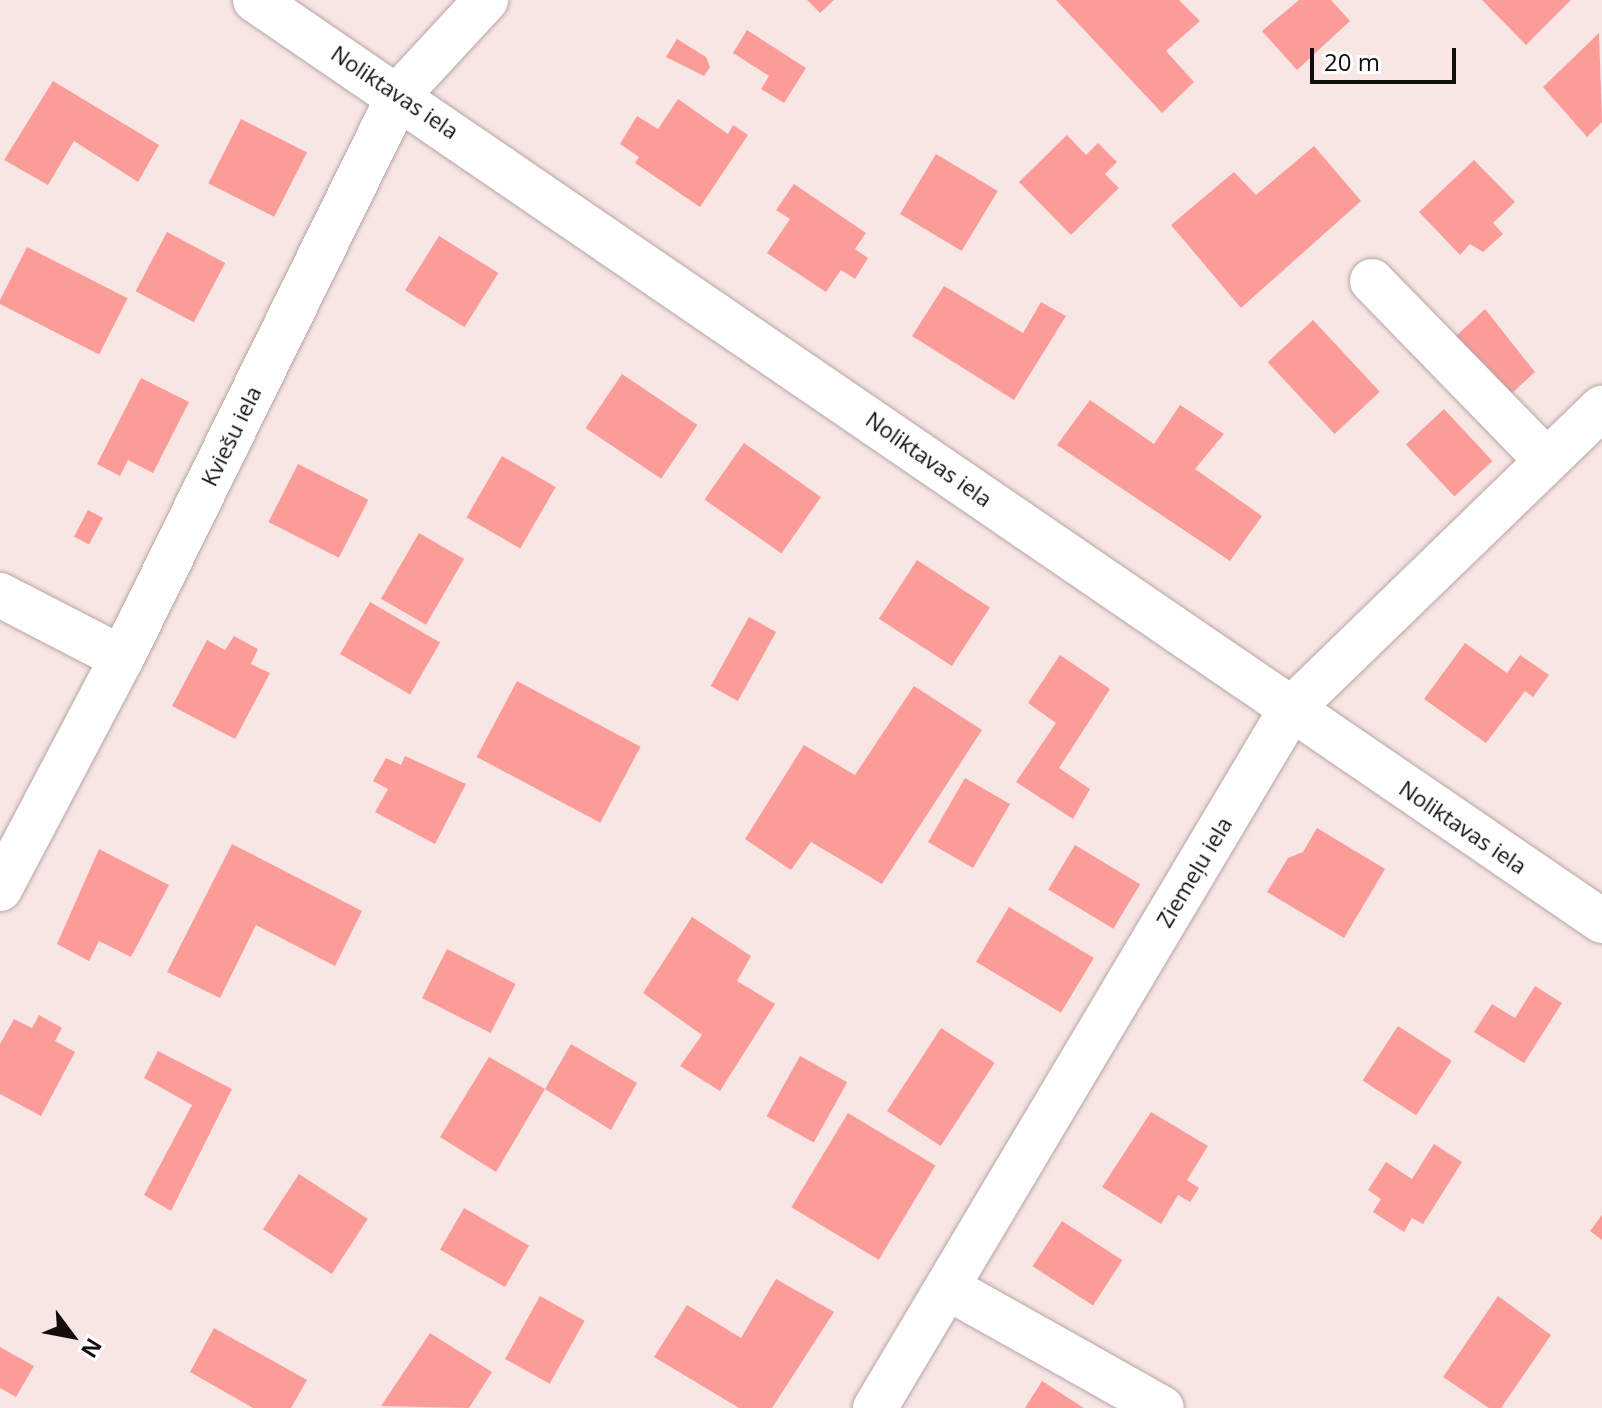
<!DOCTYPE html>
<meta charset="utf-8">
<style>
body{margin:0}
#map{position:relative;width:1602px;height:1408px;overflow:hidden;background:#f8e6e5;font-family:"Open Sans",sans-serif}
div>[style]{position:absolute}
.building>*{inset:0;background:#fb9c99;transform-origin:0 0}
.roads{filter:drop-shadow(0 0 2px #b8a6a5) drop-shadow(0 0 2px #b8a6a5)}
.minor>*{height:44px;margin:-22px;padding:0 22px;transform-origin:22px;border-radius:22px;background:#fff}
span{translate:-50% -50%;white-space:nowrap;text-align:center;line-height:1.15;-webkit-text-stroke:7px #fff;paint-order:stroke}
.street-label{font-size:22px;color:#130d0d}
.north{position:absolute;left:32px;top:1296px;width:80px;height:80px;-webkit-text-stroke:6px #fff;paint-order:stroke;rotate:122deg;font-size:22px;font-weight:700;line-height:32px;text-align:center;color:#130d0d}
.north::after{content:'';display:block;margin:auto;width:28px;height:36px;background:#130d0d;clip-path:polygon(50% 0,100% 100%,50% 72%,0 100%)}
.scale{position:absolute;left:1310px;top:48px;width:146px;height:36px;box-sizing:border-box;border:4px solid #130d0d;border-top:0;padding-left:10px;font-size:24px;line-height:28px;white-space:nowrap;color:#130d0d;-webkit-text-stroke:6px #fff;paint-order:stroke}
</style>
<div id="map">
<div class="building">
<div style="clip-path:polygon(807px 0,834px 0,820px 13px)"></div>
<div style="clip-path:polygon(1056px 0,1179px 0,1200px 21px,1166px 51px,1194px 82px,1162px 113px)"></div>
<div style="clip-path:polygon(1299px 0,1331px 0,1350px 21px,1297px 70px,1262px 31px)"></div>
<div style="clip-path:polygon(1482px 0,1571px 0,1526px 45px)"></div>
<div style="clip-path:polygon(747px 30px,806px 68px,784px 103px,761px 89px,769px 76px,733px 53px)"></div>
<div style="clip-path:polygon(1599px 33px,1602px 122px,1587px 137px,1543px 87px)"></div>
<div style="clip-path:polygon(677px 39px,706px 57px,710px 67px,704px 76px,666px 57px)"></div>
<div style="clip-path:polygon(53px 81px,159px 145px,138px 182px,74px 141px,48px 185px,4px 160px)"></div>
<div style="clip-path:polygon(678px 99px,728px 134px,733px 125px,748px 135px,700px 207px,635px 163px,639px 157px,620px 144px,637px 116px,658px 129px)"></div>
<div style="left:241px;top:119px;width:74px;height:72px;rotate:27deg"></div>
<div style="clip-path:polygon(1067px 135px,1086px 155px,1098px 143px,1117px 162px,1105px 174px,1119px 188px,1071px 235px,1019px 182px)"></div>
<div style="clip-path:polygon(1314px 146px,1361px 201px,1241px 308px,1171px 225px,1234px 172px,1256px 195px)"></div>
<div style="left:936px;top:154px;width:72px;height:70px;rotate:31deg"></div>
<div style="clip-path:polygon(1474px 160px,1515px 202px,1493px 223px,1503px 234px,1483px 252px,1470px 244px,1460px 255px,1419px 212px)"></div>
<div style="clip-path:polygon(794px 184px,866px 233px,855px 249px,868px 258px,855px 279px,841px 270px,826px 292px,767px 253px,790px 219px,776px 210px)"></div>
<div style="left:167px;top:232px;width:66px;height:67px;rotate:28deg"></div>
<div style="left:439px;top:236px;width:70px;height:64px;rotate:32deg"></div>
<div style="left:27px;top:247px;width:113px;height:63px;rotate:27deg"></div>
<div style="clip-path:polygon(944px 286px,1023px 333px,1041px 302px,1066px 316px,1014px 400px,912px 336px)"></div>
<div style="clip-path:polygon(1485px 309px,1535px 372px,1510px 395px,1455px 337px)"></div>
<div style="left:1313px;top:320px;width:98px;height:62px;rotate:47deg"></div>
<div style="left:622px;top:374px;width:91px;height:65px;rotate:34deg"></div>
<div style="clip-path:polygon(141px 378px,189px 402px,153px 473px,128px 460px,120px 476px,97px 464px)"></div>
<div style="clip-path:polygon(1090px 400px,1154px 444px,1180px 405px,1224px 434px,1195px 469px,1262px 516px,1230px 561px,1057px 445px)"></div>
<div style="left:1444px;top:409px;width:71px;height:52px;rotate:47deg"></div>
<div style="left:744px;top:443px;width:94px;height:69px;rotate:35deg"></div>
<div style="left:502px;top:456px;width:62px;height:71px;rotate:30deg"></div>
<div style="left:298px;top:464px;width:79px;height:65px;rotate:27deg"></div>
<div style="left:88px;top:510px;width:17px;height:30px;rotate:28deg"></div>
<div style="left:419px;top:533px;width:52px;height:76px;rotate:30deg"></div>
<div style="left:917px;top:560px;width:87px;height:70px;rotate:33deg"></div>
<div style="left:370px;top:602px;width:81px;height:60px;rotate:30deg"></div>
<div style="left:749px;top:617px;width:31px;height:79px;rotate:29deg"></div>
<div style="clip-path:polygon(234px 636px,258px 649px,251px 664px,270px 673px,235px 739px,172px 706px,207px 640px,225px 650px)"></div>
<div style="clip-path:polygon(1465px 643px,1507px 673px,1520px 655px,1549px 675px,1533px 697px,1525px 691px,1486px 743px,1424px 699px)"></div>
<div style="clip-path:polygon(1060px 655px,1110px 689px,1059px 768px,1090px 789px,1073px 819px,1016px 782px,1056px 723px,1028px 703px)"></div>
<div style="left:517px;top:681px;width:140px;height:86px;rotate:28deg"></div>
<div style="clip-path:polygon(914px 686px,982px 730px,882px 884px,811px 842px,791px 870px,745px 839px,804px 745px,855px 775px)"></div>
<div style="clip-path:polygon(405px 756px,466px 784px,435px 844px,375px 812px,388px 789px,373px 781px,386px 758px,401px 765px)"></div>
<div style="left:965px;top:778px;width:52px;height:74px;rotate:30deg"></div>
<div style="clip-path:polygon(1317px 828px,1385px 869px,1344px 938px,1267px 892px,1288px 858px,1303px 852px)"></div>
<div style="clip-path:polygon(232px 844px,362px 911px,335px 966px,256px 925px,220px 998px,167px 972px)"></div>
<div style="left:1075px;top:845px;width:76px;height:52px;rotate:31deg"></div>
<div style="clip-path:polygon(99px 849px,169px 885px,131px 957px,99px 941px,89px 961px,57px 944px)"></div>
<div style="left:1009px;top:907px;width:99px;height:64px;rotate:31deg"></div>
<div style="clip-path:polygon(692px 917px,751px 956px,737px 981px,775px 1004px,720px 1091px,680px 1066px,702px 1035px,643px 993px)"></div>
<div style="left:447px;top:949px;width:77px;height:55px;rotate:27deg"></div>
<div style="clip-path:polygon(1535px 986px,1562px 1003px,1524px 1063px,1474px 1032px,1492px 1004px,1515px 1018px)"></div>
<div style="clip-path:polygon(39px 1015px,62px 1028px,55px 1041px,75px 1052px,41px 1116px,0 1094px,0 1044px,14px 1019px,32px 1028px)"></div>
<div style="left:1398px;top:1026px;width:64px;height:65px;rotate:33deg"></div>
<div style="left:941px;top:1028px;width:64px;height:99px;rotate:33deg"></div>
<div style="clip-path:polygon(571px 1044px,637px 1083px,611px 1130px,545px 1089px,496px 1172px,440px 1137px,489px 1057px,545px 1089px)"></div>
<div style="clip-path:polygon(158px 1051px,232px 1089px,171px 1211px,144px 1195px,192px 1105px,144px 1078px)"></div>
<div style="left:800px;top:1056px;width:54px;height:69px;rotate:29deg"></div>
<div style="clip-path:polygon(1151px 1112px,1208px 1146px,1187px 1180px,1199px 1188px,1190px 1202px,1178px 1195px,1161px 1224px,1102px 1187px)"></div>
<div style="left:848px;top:1113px;width:102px;height:110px;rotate:31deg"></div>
<div style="clip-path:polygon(1434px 1144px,1462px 1162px,1423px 1224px,1412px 1218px,1404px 1232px,1373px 1212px,1381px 1199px,1368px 1190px,1386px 1162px,1412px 1179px)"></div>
<div style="left:299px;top:1174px;width:82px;height:66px;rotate:33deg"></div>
<div style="left:464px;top:1208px;width:75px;height:48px;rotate:30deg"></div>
<div style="clip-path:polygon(1602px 1215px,1602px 1240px,1590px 1231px)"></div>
<div style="left:1062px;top:1221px;width:72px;height:54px;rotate:33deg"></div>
<div style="clip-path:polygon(776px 1279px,834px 1312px,772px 1408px,739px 1408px,654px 1357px,687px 1305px,741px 1338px)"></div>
<div style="left:540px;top:1296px;width:51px;height:72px;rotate:29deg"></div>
<div style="clip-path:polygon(1498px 1296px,1551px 1335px,1501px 1408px,1489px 1408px,1443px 1377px)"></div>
<div style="clip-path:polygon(214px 1328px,307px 1380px,291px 1408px,253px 1408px,190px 1372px)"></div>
<div style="clip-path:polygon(430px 1333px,492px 1372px,469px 1408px,381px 1406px)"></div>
<div style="clip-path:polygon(0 1347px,34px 1366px,16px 1397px,0 1388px)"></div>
<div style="clip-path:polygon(1042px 1381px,1084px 1408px,1025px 1408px)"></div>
</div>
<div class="roads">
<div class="minor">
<div style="left:255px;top:0;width:1632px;rotate:34.36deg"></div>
<div style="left:1372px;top:281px;width:251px;rotate:45.8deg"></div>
<div style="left:0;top:595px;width:137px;rotate:27.3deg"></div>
<div style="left:0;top:889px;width:261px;rotate:-62.2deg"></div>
<div style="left:122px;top:658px;width:630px;rotate:-63.8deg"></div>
<div style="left:400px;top:93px;width:127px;rotate:-47.2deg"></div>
<div style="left:948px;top:1288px;width:245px;rotate:29.3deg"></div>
<div style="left:875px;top:1408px;width:813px;rotate:-59.24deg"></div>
<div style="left:1291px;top:709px;width:433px;rotate:-44.1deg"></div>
</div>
</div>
<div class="street-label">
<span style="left:395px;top:92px;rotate:34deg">Noliktavas iela</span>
<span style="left:231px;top:436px;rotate:-64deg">Kviešu iela</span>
<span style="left:929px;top:459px;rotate:35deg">Noliktavas iela</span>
<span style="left:1463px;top:827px;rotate:34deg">Noliktavas iela</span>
<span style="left:1194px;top:872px;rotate:-59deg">Ziemeļu iela</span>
</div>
<div class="north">N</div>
<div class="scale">20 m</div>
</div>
